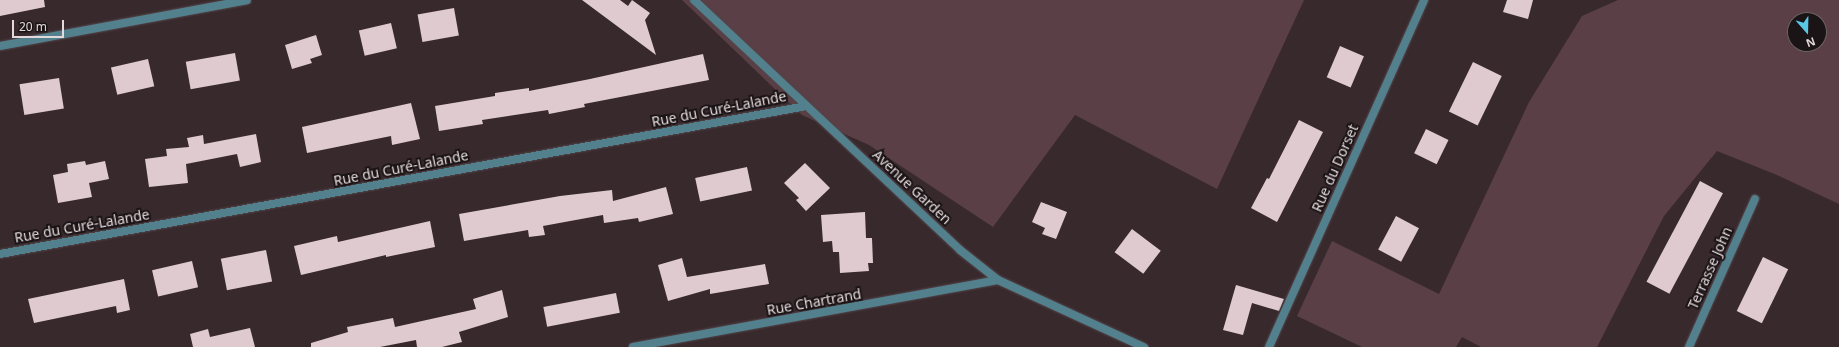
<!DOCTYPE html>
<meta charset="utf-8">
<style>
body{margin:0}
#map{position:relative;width:1839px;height:347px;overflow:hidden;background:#38292d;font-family:"Noto Sans",sans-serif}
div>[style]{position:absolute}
.green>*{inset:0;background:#5a3f46}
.building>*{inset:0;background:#decacf;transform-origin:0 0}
.roads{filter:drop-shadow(0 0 1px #534549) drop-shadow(0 0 1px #534549)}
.street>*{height:8px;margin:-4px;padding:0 4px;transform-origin:4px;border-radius:4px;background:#52808c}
span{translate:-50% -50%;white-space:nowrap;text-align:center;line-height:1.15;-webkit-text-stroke:4px #1b1416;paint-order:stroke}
.street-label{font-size:14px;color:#e3d9db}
.north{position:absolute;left:1787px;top:12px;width:40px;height:40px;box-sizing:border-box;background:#1b1416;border:1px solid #6b6365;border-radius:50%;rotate:160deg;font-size:11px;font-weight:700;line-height:16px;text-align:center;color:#e3d9db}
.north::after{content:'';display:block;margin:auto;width:14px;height:18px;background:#59c8e4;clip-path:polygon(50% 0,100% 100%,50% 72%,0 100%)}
.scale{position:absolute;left:12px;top:20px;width:52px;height:18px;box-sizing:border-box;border:2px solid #e3d9db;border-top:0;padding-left:5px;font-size:12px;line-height:14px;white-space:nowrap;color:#e3d9db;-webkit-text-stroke:3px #1b1416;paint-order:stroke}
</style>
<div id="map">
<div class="green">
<div style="clip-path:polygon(682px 0,1304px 0,1217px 189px,1075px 115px,993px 227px,869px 145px,802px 115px)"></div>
<div style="clip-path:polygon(evenodd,1618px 0,1839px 0,1839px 204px,1777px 175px,1717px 151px,1664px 216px,1597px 347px,1481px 347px,1462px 337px,1456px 347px,1362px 347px,1297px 316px,1332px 241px,1439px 294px,1529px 102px,1582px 16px,1618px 0,1795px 20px,1819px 20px,1819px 44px,1795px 44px,1795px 20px)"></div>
</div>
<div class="building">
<div style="clip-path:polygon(0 0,44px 0,45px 7px,0 16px)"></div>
<div style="clip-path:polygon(582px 0,620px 0,628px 6px,632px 0,650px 13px,645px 20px,656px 55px)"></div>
<div style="clip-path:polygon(1507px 0,1533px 0,1528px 19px,1503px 12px)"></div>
<div style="left:454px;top:8px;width:28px;height:37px;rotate:80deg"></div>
<div style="left:391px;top:23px;width:26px;height:33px;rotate:77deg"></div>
<div style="clip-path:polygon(316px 35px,322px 55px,310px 59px,312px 63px,292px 69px,285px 45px)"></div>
<div style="left:1340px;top:46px;width:26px;height:34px;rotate:23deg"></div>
<div style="left:235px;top:53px;width:28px;height:50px;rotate:80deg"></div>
<div style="clip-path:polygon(703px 54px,709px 80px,584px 104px,585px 107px,549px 114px,548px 110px,482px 120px,483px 124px,439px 131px,435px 106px,495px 96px,495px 93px,529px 88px,529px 91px,590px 79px)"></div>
<div style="left:148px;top:59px;width:28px;height:38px;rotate:77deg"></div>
<div style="left:1473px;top:62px;width:32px;height:55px;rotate:26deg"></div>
<div style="left:59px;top:78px;width:31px;height:40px;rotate:81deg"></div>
<div style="clip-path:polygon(411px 103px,420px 139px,392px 145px,391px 136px,307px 153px,302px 127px)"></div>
<div style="clip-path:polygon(1299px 120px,1323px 132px,1277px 222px,1251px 208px,1267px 178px,1269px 179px)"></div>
<div style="left:1426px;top:129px;width:25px;height:27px;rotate:26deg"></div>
<div style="clip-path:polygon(256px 134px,261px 162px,240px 167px,237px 154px,186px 164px,188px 183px,149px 187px,145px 159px,167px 156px,166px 149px,189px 147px,187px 138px,203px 135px,204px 144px)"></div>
<div style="clip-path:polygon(85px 161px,86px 165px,105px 161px,109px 179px,89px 183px,92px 197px,58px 203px,53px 175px,68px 172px,67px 164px)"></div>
<div style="clip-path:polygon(805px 163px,830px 188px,806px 211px,796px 200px,799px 198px,784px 183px)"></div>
<div style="left:747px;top:167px;width:24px;height:53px;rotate:78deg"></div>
<div style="left:1700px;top:181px;width:26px;height:114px;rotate:28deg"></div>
<div style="clip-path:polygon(666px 187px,673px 214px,639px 222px,638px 218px,604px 223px,603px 215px,543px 226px,545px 235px,529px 237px,528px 230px,464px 241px,459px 214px,560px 196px,612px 190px,613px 201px)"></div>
<div style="clip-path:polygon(1041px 202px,1067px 212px,1056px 239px,1042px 234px,1045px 228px,1032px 222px)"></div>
<div style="clip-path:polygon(865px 212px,866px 238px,872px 238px,873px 263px,868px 263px,869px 271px,840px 273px,839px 252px,833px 252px,832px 241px,823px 242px,821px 215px)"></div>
<div style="left:1396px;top:216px;width:26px;height:38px;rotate:28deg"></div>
<div style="clip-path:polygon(430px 221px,435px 247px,386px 257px,386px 255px,301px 275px,294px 246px,337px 236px,338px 242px)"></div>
<div style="left:1132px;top:229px;width:36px;height:29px;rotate:37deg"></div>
<div style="left:266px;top:250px;width:32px;height:46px;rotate:79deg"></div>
<div style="left:1763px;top:257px;width:28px;height:60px;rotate:26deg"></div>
<div style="clip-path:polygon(682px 258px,687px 277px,765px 264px,769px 284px,710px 294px,710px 289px,668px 301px,658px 265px)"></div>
<div style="left:192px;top:261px;width:27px;height:41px;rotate:77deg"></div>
<div style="clip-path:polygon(124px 279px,130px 310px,117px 313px,116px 306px,34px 323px,28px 299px)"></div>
<div style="clip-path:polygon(1236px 285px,1284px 299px,1279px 311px,1252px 303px,1243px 335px,1223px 330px)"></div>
<div style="clip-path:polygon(502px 290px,508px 317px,459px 332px,462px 342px,442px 347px,417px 347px,416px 340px,380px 347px,311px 347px,311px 343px,348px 332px,347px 327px,393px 318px,395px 327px,476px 309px,473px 299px)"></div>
<div style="left:616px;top:293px;width:20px;height:74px;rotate:79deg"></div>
<div style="clip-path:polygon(250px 328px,255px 347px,193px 347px,190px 334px,208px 329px,210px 337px)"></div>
</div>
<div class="roads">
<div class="street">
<div style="left:694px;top:0;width:365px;rotate:43.2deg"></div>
<div style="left:960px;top:250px;width:48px;rotate:38.3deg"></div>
<div style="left:998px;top:280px;width:161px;rotate:24.7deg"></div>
<div style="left:0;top:46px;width:251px;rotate:-10.5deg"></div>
<div style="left:0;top:254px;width:819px;rotate:-10.4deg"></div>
<div style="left:633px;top:347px;width:371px;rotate:-10.4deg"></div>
<div style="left:1269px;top:347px;width:380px;rotate:-65.9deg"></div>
<div style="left:1689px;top:347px;width:162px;rotate:-66deg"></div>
</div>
</div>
<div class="street-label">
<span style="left:719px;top:109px;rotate:-11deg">Rue du Curé-Lalande</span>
<span style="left:401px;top:168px;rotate:-11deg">Rue du Curé-Lalande</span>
<span style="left:1335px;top:168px;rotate:-66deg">Rue du Dorset</span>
<span style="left:912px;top:187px;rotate:43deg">Avenue Garden</span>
<span style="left:82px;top:226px;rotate:-10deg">Rue du Curé-Lalande</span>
<span style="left:1710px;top:268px;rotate:-66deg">Terrasse John</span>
<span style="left:814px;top:302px;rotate:-10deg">Rue Chartrand</span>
</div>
<div class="north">N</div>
<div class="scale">20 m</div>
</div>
